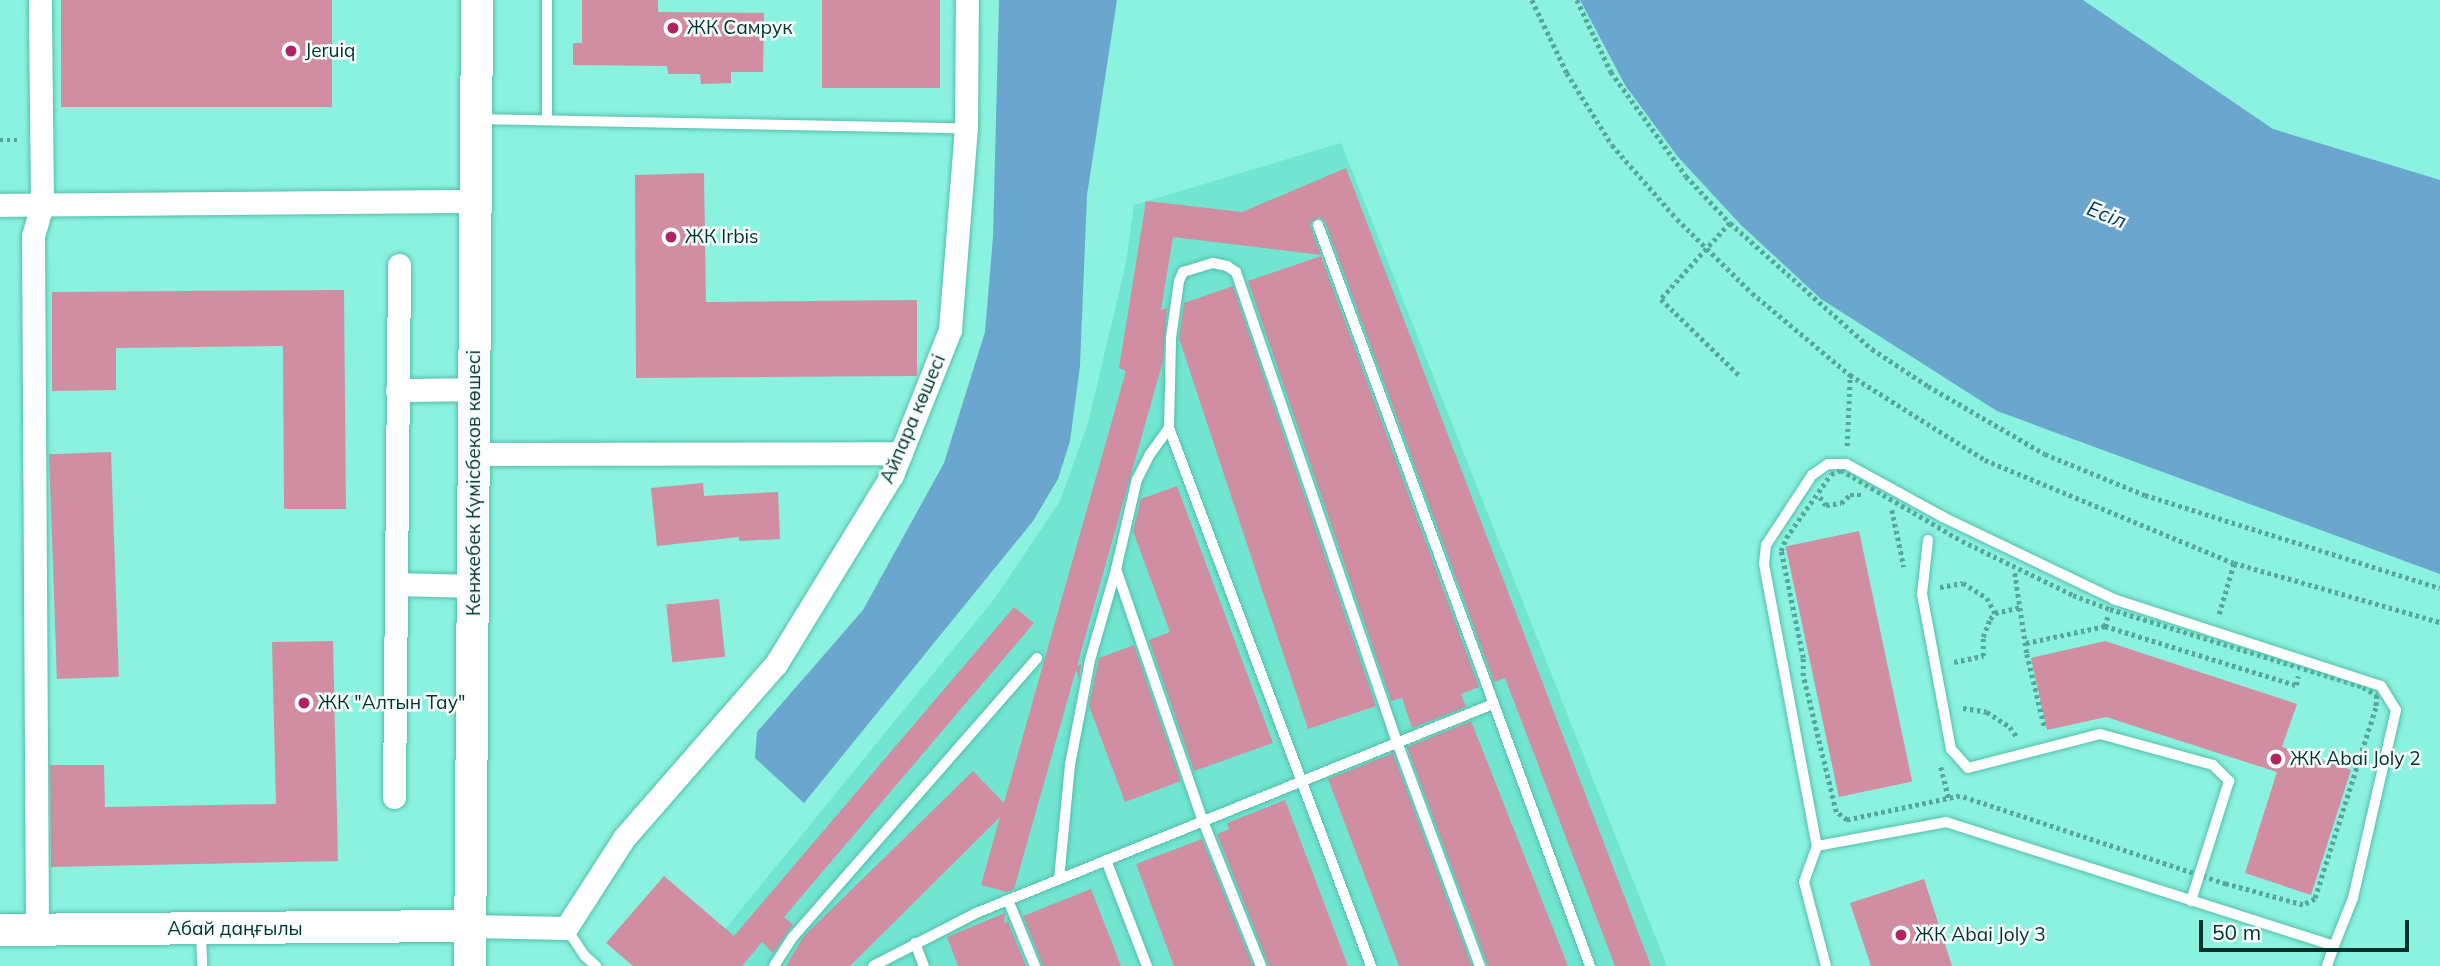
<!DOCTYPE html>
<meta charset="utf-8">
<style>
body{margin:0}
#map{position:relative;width:2440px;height:966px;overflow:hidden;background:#8af2de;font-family:Mulish,sans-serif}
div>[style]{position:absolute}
.built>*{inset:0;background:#71e5d0}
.water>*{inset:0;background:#6ba6ce}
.building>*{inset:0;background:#d18ea2;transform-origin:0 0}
.path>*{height:4.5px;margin-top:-2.25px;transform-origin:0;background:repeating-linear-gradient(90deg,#55a899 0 3.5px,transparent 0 7px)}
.roads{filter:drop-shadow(0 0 2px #53beab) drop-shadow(0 0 2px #53beab)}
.lane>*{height:10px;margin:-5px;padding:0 5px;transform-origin:5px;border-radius:5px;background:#fff}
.street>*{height:23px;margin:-11.5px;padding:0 11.5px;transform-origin:11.5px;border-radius:11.5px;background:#fff}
.secondary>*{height:32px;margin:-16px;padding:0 16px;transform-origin:16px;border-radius:16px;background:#fff}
.dots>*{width:19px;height:19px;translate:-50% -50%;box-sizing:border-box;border:4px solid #f6fffd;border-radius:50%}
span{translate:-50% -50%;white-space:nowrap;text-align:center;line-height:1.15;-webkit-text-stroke:5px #f6fffd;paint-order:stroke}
.poi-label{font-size:19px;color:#00312a}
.left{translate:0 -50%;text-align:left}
.street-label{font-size:19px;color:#00312a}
.water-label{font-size:21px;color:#0b3b57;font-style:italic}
.scale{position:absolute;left:2199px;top:920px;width:210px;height:32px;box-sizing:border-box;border:4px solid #00312a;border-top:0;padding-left:9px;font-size:21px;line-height:24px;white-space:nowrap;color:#00312a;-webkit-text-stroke:5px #f6fffd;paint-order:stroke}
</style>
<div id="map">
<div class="built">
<div style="clip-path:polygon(1341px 143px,1667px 966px,695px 966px,995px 598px,1060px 501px,1088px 423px,1126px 263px,1134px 205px)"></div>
</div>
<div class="water">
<div style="clip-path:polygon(999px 0,1117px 0,1087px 195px,1080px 366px,1070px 441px,1058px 479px,1033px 521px,804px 803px,755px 758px,757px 732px,863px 610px,944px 463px,985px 332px,993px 237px)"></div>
<div style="clip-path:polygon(1580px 0,2083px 0,2273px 129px,2440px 180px,2440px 574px,1997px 411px,1821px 299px,1741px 225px,1678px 157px,1625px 85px)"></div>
</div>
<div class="building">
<div style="left:61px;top:0;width:271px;height:107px"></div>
<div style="clip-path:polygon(582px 0,658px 0,658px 12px,764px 13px,763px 72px,731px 72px,731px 83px,701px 84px,700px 74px,668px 74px,667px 66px,573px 65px,573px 43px,582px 43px)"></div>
<div style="left:822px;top:0;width:118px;height:88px"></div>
<div style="clip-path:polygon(1346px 168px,1651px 966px,1615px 966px,1505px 678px,1494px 682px,1325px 222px,1319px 217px,1310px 224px,1321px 255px,1173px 237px,1161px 310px,1167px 308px,1163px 361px,1077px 666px,1081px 664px,1079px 678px,1076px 670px,1014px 889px,1007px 892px,981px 885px,1000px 817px,850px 966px,786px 966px,804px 936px,973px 771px,1004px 803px,1126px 371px,1119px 368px,1146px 201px,1242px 212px)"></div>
<div style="clip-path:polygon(704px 173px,706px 302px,917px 300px,917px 376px,636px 378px,635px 175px)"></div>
<div style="clip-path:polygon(1321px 256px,1479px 687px,1461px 694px,1466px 707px,1412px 728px,1402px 698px,1391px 701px,1248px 281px)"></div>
<div style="clip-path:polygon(1233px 286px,1376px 706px,1308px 729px,1179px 338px,1184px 303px)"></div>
<div style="clip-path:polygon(344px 290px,346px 509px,284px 509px,283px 346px,116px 348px,116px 390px,52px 391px,52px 292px)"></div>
<div style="left:111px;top:452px;width:225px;height:62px;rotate:88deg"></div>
<div style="clip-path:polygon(703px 483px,704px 496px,778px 492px,780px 539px,739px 541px,739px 537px,657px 546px,651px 488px)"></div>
<div style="clip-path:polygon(1177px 486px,1273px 743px,1194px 771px,1149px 640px,1170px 632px,1133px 531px,1141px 499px)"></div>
<div style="left:1859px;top:531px;width:256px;height:75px;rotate:78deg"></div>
<div style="left:719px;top:599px;width:58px;height:53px;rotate:84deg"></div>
<div style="clip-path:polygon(1014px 607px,1034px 623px,784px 917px,793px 925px,773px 953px,762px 942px,742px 966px,633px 966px,606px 943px,664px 876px,734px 936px)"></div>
<div style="clip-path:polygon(333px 641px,338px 861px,51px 867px,50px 765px,104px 765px,105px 807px,276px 804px,272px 642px)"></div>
<div style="clip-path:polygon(2105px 641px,2297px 704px,2282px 747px,2351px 770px,2311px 895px,2245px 873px,2277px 772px,2106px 717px,2047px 730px,2031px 658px)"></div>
<div style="clip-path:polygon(1134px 645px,1181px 781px,1125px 802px,1089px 706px,1099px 658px)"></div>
<div style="clip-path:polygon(1471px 721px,1568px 966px,1488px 966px,1407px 747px)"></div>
<div style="clip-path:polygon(1393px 753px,1472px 966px,1399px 966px,1328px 779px)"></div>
<div style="clip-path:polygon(1285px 800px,1348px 966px,1269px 966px,1217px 834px,1229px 829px,1227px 823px)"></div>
<div style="clip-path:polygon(1202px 839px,1253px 966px,1174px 966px,1136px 864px)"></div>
<div style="clip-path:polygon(1924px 879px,1952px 966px,1871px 966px,1850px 903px)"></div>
<div style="clip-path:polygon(1091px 889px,1121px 966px,1043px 966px,1023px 916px)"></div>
<div style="clip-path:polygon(1005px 913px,1004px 923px,1008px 922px,1026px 966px,958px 966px,947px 937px)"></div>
</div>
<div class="path">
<div style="left:1532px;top:0;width:81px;rotate:64.4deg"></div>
<div style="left:1567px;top:73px;width:85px;rotate:58deg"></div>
<div style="left:1612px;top:145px;width:98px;rotate:48.7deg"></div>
<div style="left:1677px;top:219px;width:105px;rotate:44.6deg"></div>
<div style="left:1752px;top:293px;width:128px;rotate:39.9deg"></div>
<div style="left:1850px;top:375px;width:160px;rotate:32.2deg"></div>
<div style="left:1985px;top:460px;width:269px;rotate:22.5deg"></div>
<div style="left:2234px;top:563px;width:214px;rotate:16deg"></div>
<div style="left:1577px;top:0;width:80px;rotate:64.7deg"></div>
<div style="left:1611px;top:72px;width:128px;rotate:54.2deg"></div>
<div style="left:1686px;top:176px;width:64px;rotate:46.9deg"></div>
<div style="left:1730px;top:223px;width:190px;rotate:41.6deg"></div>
<div style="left:1872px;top:349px;width:67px;rotate:33.5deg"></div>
<div style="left:1928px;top:386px;width:135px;rotate:30.2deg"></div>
<div style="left:2045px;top:454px;width:108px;rotate:22.3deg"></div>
<div style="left:2145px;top:495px;width:309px;rotate:17.5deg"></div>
<div style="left:0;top:140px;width:17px"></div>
<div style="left:1730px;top:223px;width:103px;rotate:132.2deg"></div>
<div style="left:1661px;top:299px;width:109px;rotate:44.3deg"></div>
<div style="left:1847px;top:446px;width:71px;rotate:-87.6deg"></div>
<div style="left:1841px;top:470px;width:140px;rotate:30.4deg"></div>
<div style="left:1962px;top:541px;width:123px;rotate:25.9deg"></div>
<div style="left:2073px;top:595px;width:40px;rotate:21deg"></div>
<div style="left:2110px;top:609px;width:265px;rotate:17.1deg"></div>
<div style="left:2363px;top:687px;width:16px;rotate:30deg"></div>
<div style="left:2377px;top:695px;width:13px;rotate:94deg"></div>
<div style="left:2376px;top:708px;width:201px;rotate:107.7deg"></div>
<div style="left:2315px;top:899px;width:13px;rotate:153deg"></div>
<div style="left:2303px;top:905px;width:80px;rotate:-164.7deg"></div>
<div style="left:2226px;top:884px;width:280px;rotate:-161.7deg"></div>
<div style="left:1960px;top:796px;width:116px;rotate:168deg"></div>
<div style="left:1847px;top:820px;width:14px;rotate:-144deg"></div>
<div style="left:1836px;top:812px;width:140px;rotate:-103.6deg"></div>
<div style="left:1803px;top:676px;width:18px;rotate:-90deg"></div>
<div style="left:1803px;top:658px;width:109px;rotate:-101.6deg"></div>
<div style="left:1781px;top:551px;width:14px;rotate:-69deg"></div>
<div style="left:1786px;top:538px;width:78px;rotate:-54.9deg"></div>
<div style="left:1831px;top:474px;width:11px;rotate:-22deg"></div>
<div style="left:1820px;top:497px;width:10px;rotate:53deg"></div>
<div style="left:1826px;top:505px;width:15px;rotate:-8deg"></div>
<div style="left:1841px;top:503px;width:12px;rotate:-42deg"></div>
<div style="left:1850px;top:495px;width:11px"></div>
<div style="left:1892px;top:510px;width:58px;rotate:78.1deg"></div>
<div style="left:2015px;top:573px;width:82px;rotate:81.6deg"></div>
<div style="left:2027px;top:654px;width:77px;rotate:76.5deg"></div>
<div style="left:1940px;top:587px;width:23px;rotate:-10deg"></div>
<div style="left:1963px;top:583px;width:28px;rotate:32deg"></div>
<div style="left:1987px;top:598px;width:17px;rotate:62deg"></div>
<div style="left:2219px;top:614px;width:53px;rotate:-73.6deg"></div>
<div style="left:2108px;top:617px;width:9px;rotate:108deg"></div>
<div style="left:2105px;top:626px;width:200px;rotate:17.2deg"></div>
<div style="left:2296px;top:685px;width:9px;rotate:-77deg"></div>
<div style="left:2026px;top:643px;width:81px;rotate:-12.1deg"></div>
<div style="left:1954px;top:662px;width:30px;rotate:-12deg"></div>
<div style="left:1983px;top:656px;width:19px;rotate:-90deg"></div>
<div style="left:1983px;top:637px;width:19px;rotate:-69deg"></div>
<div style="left:1990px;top:619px;width:8px;rotate:-50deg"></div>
<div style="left:1995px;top:613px;width:26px;rotate:-13deg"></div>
<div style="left:1963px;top:708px;width:24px;rotate:9deg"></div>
<div style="left:1987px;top:712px;width:27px;rotate:33deg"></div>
<div style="left:2010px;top:727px;width:12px;rotate:55deg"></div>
<div style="left:1941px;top:767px;width:32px;rotate:76deg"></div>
</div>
<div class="roads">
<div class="lane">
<div style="left:547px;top:0;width:120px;rotate:90deg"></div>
<div style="left:479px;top:119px;width:487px;rotate:1.1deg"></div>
<div style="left:1318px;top:225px;width:789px;rotate:69.84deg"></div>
<div style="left:1169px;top:428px;width:32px;rotate:126deg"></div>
<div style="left:1150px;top:454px;width:28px;rotate:117deg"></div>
<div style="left:1137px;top:479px;width:92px;rotate:103.1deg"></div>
<div style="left:1116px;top:569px;width:267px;rotate:71deg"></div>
<div style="left:1203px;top:821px;width:156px;rotate:68.2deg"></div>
<div style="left:1928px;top:540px;width:54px;rotate:96.3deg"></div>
<div style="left:1922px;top:594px;width:158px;rotate:79.4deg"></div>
<div style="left:1951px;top:749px;width:25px;rotate:48deg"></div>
<div style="left:1968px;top:768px;width:136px;rotate:-14.4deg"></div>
<div style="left:2100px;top:734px;width:117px;rotate:15.3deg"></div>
<div style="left:2213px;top:765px;width:23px;rotate:45deg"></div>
<div style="left:2229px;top:781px;width:126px;rotate:107.6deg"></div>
<div style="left:1817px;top:846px;width:38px;rotate:110deg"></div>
<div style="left:1804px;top:882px;width:87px;rotate:75.3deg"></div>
<div style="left:1106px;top:860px;width:114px;rotate:68.9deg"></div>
<div style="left:1059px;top:879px;width:115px;rotate:-84.5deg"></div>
<div style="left:1070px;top:765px;width:107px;rotate:-79.2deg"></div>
<div style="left:1090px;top:660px;width:94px;rotate:-73.9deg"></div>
<div style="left:1008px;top:900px;width:71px;rotate:67.8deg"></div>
<div style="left:566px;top:928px;width:34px;rotate:56deg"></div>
<div style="left:585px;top:956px;width:15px;rotate:42deg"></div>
<div style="left:201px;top:932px;width:34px;rotate:88deg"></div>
<div style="left:915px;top:943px;width:25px;rotate:69deg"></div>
<div style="left:774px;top:966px;width:33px;rotate:-57deg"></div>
<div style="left:792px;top:938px;width:372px;rotate:-48.8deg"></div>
<div style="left:873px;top:966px;width:116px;rotate:-27.2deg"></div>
<div style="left:976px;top:913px;width:558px;rotate:-22.01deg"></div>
<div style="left:1371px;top:966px;width:575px;rotate:-110.58deg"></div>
<div style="left:1169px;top:428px;width:90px;rotate:-88.7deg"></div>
<div style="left:1171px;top:338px;width:58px;rotate:-82deg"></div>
<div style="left:1179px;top:281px;width:10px;rotate:-66deg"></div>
<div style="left:1183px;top:272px;width:31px;rotate:-17deg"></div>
<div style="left:1213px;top:263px;width:14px;rotate:12deg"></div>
<div style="left:1227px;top:266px;width:11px;rotate:34deg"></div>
<div style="left:1236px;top:272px;width:497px;rotate:71.1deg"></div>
<div style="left:1397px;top:742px;width:239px;rotate:69.7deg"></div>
<div style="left:2327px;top:966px;width:21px;rotate:-71deg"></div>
<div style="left:2334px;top:946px;width:52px;rotate:-68.4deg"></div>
<div style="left:2353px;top:898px;width:193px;rotate:-77.1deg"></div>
<div style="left:2396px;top:710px;width:28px;rotate:-122deg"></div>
<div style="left:2381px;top:686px;width:281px;rotate:-162deg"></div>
<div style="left:2114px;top:599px;width:190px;rotate:-154.4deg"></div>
<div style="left:1943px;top:517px;width:111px;rotate:-151.3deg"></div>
<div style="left:1846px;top:464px;width:18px;rotate:180deg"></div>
<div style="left:1828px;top:464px;width:19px;rotate:145deg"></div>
<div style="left:1812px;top:475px;width:84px;rotate:123.3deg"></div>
<div style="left:1766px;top:545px;width:19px;rotate:96deg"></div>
<div style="left:1764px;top:564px;width:287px;rotate:79.4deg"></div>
<div style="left:1817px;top:846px;width:131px;rotate:-10.5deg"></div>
<div style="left:1946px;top:822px;width:407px;rotate:17.7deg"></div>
</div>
<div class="street">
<div style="left:0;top:205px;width:476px;rotate:-0.5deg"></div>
<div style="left:397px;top:390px;width:77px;rotate:-0.7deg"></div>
<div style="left:474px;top:454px;width:427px;rotate:-0.1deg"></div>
<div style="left:396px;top:584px;width:77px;rotate:1.5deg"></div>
<div style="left:394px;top:797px;width:532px;rotate:-89.46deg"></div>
<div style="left:471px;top:926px;width:95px;rotate:1.2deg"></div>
<div style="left:566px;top:928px;width:107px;rotate:-57.2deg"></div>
<div style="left:624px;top:838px;width:231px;rotate:-48.9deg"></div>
<div style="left:776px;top:664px;width:222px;rotate:-58.5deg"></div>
<div style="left:892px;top:475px;width:156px;rotate:-68.2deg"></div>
<div style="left:950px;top:330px;width:203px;rotate:-85.5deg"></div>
<div style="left:966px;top:128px;width:128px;rotate:-89.6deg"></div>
<div style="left:37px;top:929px;width:693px;rotate:-90.33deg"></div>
<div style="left:33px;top:236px;width:32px;rotate:-74deg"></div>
<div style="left:42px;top:205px;width:205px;rotate:-90.6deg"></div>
</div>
<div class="secondary">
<div style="left:0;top:930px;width:471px;rotate:-0.5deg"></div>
<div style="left:470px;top:966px;width:966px;rotate:-89.58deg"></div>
</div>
</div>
<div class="dots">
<div style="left:673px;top:28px;background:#b02461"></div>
<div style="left:291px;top:51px;background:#b02461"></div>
<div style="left:671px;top:237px;background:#b02461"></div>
<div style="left:304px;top:703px;background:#b02461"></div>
<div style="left:2276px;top:759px;background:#b02461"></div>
<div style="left:1901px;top:935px;background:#b02461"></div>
</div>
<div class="poi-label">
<span class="left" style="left:687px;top:28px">ЖК Самрук</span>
<span class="left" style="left:305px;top:51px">Jeruiq</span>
<span class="left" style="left:685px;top:237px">ЖК Irbis</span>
<span class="left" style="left:318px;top:703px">ЖК "Алтын Тау"</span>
<span class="left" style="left:2290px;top:759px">ЖК Abai Joly 2</span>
<span class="left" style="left:1915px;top:935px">ЖК Abai Joly 3</span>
</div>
<div class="street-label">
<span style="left:913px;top:419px;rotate:-67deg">Айпара көшесі</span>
<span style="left:474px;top:483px;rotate:-90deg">Кенжебек Күмісбеков көшесі</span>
<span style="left:235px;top:929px">Абай даңғылы</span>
</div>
<div class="water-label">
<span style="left:2107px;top:214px;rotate:22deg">Есіл</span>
</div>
<div class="scale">50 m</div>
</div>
